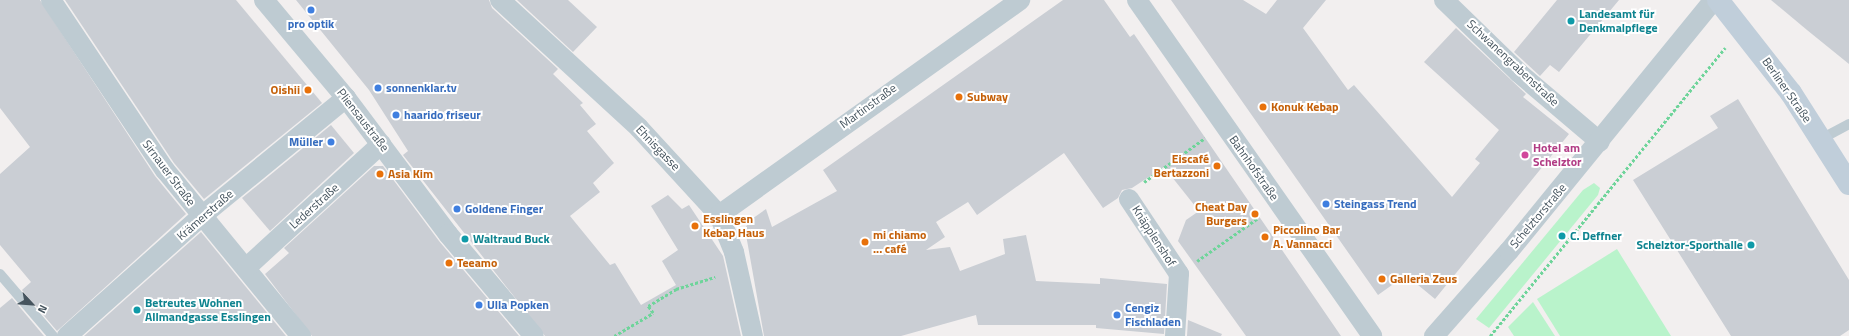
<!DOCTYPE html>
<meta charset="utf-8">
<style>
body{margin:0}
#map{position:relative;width:1849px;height:336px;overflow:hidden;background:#f2efef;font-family:"Titillium Web",sans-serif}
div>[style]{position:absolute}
.green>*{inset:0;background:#b9f3cb}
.building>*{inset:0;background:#caced4}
.path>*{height:2.5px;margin-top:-1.25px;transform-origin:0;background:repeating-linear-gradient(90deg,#6ed49a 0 3px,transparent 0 5px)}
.lane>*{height:10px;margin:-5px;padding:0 5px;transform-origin:5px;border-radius:5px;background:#becbd2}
.street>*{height:20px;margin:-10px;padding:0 10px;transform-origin:10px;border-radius:10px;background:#becbd2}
.secondary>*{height:22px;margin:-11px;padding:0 11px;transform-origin:11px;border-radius:11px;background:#c0ceda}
.dots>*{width:11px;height:11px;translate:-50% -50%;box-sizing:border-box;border:2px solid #fff;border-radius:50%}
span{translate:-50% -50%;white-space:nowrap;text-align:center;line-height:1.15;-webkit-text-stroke:4px #fff;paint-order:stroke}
.culture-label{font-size:12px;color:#0d838f;font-weight:700}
.left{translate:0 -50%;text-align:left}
.right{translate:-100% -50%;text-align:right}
.shop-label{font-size:12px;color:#366cbe;font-weight:700}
.street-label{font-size:12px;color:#45545e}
.food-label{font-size:12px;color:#c56008;font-weight:700}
.hotel-label{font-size:12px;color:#b23c85;font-weight:700}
.north{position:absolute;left:12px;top:284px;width:40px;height:40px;-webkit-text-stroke:3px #fff;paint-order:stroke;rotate:116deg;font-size:11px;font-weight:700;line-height:16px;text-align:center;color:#45545e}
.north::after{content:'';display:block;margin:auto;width:14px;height:18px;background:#45545e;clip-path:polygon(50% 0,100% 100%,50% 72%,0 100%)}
</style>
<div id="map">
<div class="green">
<div style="clip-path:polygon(1594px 183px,1600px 188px,1598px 195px,1489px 328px,1476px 319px,1583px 190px)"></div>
<div style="clip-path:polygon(1617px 249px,1671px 336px,1560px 336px,1537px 299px)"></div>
<div style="clip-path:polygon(1533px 302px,1555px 336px,1514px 336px,1508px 327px)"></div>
</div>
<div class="building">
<div style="clip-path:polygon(0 0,40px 0,155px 176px,186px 214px,57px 331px,22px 290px,31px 282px,0 245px,0 174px,30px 147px,0 108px)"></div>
<div style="clip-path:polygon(65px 0,236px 0,322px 103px,204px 199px,174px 163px)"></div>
<div style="clip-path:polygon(296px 0,489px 0,492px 8px,558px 69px,553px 74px,583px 103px,580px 105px,596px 124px,587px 131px,614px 163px,593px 183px,600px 192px,570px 216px,610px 265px,615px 263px,641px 305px,676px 285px,662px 261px,678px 250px,651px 206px,668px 195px,682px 209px,689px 205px,723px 256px,741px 336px,545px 336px,403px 155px,408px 151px,369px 90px)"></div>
<div style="clip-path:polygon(517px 0,568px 0,597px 27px,573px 52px)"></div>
<div style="clip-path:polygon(1063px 0,1104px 0,1130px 37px,1134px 34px,1341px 336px,1246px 336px,1178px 241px,1186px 220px,1199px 211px,1164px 167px,1132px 188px,1122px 190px,1118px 198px,1103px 208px,1064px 153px,977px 215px,968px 202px,936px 222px,945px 237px,926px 250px,950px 247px,960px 271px,1005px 254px,1003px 239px,1026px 235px,1036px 281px,1100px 284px,1100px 278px,1167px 284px,1164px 334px,1096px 328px,1096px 325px,978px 325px,976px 315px,901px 336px,764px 336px,745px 229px,749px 221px,766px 209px,772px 227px,837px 191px,823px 170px)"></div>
<div style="clip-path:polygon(1171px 0,1243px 0,1266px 14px,1277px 0,1326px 0,1303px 28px,1348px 90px,1354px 85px,1452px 197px,1480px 163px,1475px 159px,1499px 130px,1424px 62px,1456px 28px,1526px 94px,1523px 97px,1569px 134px,1435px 299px,1406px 275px,1378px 295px)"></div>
<div style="clip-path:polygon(1557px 0,1619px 0,1559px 72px,1550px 65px,1540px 76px,1514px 52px)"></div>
<div style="clip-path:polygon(1771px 0,1849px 0,1849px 64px,1807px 30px)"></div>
<div style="clip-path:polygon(1738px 99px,1849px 280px,1849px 330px,1840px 336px,1731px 336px,1633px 180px,1718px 128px,1710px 116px)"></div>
<div style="clip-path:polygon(331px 125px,354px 153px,270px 231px,242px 198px)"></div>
<div style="clip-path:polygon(374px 166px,383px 166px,439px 241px,519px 336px,312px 336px,265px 274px,289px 253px,284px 248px)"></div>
<div style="clip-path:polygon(201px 232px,286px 336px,84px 336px)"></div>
<div style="clip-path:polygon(12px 298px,44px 336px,0 336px,0 308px)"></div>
<div style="clip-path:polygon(1188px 320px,1222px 334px,1221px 336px,1187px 336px)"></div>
</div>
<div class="path">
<div style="left:1144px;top:182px;width:75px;rotate:-35.8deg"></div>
<div style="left:1197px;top:261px;width:75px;rotate:-35.2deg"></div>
<div style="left:614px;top:336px;width:45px;rotate:-30.5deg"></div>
<div style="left:653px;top:313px;width:9px;rotate:-126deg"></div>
<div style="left:648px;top:306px;width:33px;rotate:-31deg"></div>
<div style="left:676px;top:289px;width:41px;rotate:-17.1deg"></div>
<div style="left:1490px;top:336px;width:372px;rotate:-50.8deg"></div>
</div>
<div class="lane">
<div style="left:1821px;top:139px;width:32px;rotate:-28deg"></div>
<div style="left:0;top:274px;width:82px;rotate:49.5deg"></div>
</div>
<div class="street">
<div style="left:51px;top:0;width:205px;rotate:56.2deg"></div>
<div style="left:165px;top:170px;width:215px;rotate:50.7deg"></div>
<div style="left:264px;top:0;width:128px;rotate:50.1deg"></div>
<div style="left:346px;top:98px;width:170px;rotate:53.1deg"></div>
<div style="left:448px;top:234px;width:133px;rotate:49.9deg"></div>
<div style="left:500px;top:0;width:189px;rotate:42.6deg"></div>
<div style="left:639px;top:128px;width:118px;rotate:47.4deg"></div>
<div style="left:719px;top:215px;width:40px;rotate:68deg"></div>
<div style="left:734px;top:252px;width:86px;rotate:77.3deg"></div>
<div style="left:1137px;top:0;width:410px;rotate:55deg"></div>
<div style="left:1444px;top:0;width:105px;rotate:44.2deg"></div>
<div style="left:1519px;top:73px;width:106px;rotate:40.4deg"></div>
<div style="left:1129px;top:199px;width:90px;rotate:56.3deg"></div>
<div style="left:1179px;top:274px;width:62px;rotate:93.7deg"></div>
<div style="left:719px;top:215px;width:370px;rotate:-35.5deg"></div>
<div style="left:247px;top:267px;width:182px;rotate:-42.5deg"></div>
<div style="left:67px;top:336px;width:182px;rotate:-41.7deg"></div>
<div style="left:203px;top:215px;width:185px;rotate:-39.3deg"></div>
<div style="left:1434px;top:336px;width:113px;rotate:-48.6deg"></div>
<div style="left:1509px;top:251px;width:324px;rotate:-50.8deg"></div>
</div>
<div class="secondary">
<div style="left:1718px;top:0;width:118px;rotate:51.9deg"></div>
<div style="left:1791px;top:93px;width:108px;rotate:57.5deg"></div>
</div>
<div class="dots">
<div style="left:311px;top:10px;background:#3f7fe0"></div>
<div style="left:1571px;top:21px;background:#0f9aa8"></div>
<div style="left:378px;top:88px;background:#3f7fe0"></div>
<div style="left:308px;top:90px;background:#e8710a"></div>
<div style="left:959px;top:97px;background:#e8710a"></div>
<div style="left:1263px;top:107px;background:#e8710a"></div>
<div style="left:396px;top:115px;background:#3f7fe0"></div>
<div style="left:331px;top:142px;background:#3f7fe0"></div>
<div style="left:1525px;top:155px;background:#d1479c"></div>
<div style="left:1217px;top:166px;background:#e8710a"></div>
<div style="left:380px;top:174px;background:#e8710a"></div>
<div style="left:1326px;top:204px;background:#3f7fe0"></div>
<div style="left:457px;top:209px;background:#3f7fe0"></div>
<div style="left:1255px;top:214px;background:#e8710a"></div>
<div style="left:695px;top:226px;background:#e8710a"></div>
<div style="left:1562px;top:236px;background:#0f9aa8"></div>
<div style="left:1265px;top:237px;background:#e8710a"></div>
<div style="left:465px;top:239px;background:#0f9aa8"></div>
<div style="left:865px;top:242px;background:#e8710a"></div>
<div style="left:1751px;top:245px;background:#0f9aa8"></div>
<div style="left:449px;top:263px;background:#e8710a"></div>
<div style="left:1382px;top:279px;background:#e8710a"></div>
<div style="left:479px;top:305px;background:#3f7fe0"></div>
<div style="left:137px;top:310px;background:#0f9aa8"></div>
<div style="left:1117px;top:315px;background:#3f7fe0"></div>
</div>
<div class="culture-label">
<span class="left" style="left:1579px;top:21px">Landesamt für<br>Denkmalpflege</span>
<span class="left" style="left:1570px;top:236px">C. Deffner</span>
<span class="left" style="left:473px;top:239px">Waltraud Buck</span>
<span class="right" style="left:1743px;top:245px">Schelztor-Sporthalle</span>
<span class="left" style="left:145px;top:310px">Betreutes Wohnen<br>Allmandgasse Esslingen</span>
</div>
<div class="shop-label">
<span style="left:311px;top:24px">pro optik</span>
<span class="left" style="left:386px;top:88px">sonnenklar.tv</span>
<span class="left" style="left:404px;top:115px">haarido friseur</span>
<span class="right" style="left:323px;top:142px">Müller</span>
<span class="left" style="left:1334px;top:204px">Steingass Trend</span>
<span class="left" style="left:465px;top:209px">Goldene Finger</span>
<span class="left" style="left:487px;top:305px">Ulla Popken</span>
<span class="left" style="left:1125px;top:315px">Cengiz<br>Fischladen</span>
</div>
<div class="street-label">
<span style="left:1513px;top:63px;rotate:43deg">Schwanengrabenstraße</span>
<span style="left:1787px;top:90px;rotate:55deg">Berliner Straße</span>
<span style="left:868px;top:106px;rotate:-36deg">Martinstraße</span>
<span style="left:363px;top:120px;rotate:52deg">Pliensaustraße</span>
<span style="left:658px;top:148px;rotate:46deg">Ehnisgasse</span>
<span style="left:1254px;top:168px;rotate:55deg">Bahnhofstraße</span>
<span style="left:169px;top:173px;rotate:53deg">Sirnauer Straße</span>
<span style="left:314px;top:206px;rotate:-42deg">Lederstraße</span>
<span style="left:205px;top:215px;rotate:-41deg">Krämerstraße</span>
<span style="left:1538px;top:216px;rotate:-50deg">Schelztorstraße</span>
<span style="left:1154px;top:236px;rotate:57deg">Knäpplenshof</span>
</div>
<div class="food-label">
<span class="right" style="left:300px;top:90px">Oishii</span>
<span class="left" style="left:967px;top:97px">Subway</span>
<span class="left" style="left:1271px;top:107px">Konuk Kebap</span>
<span class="right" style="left:1209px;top:166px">Eiscafé<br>Bertazzoni</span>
<span class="left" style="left:388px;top:174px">Asia Kim</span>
<span class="right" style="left:1247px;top:214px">Cheat Day<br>Burgers</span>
<span class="left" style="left:703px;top:226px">Esslingen<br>Kebap Haus</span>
<span class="left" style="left:1273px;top:237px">Piccolino Bar<br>A. Vannacci</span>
<span class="left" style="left:873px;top:242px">mi chiamo<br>... café</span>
<span class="left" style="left:457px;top:263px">Teeamo</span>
<span class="left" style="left:1390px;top:279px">Galleria Zeus</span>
</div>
<div class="hotel-label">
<span class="left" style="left:1533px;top:155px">Hotel am<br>Schelztor</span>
</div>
<div class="north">N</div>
</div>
